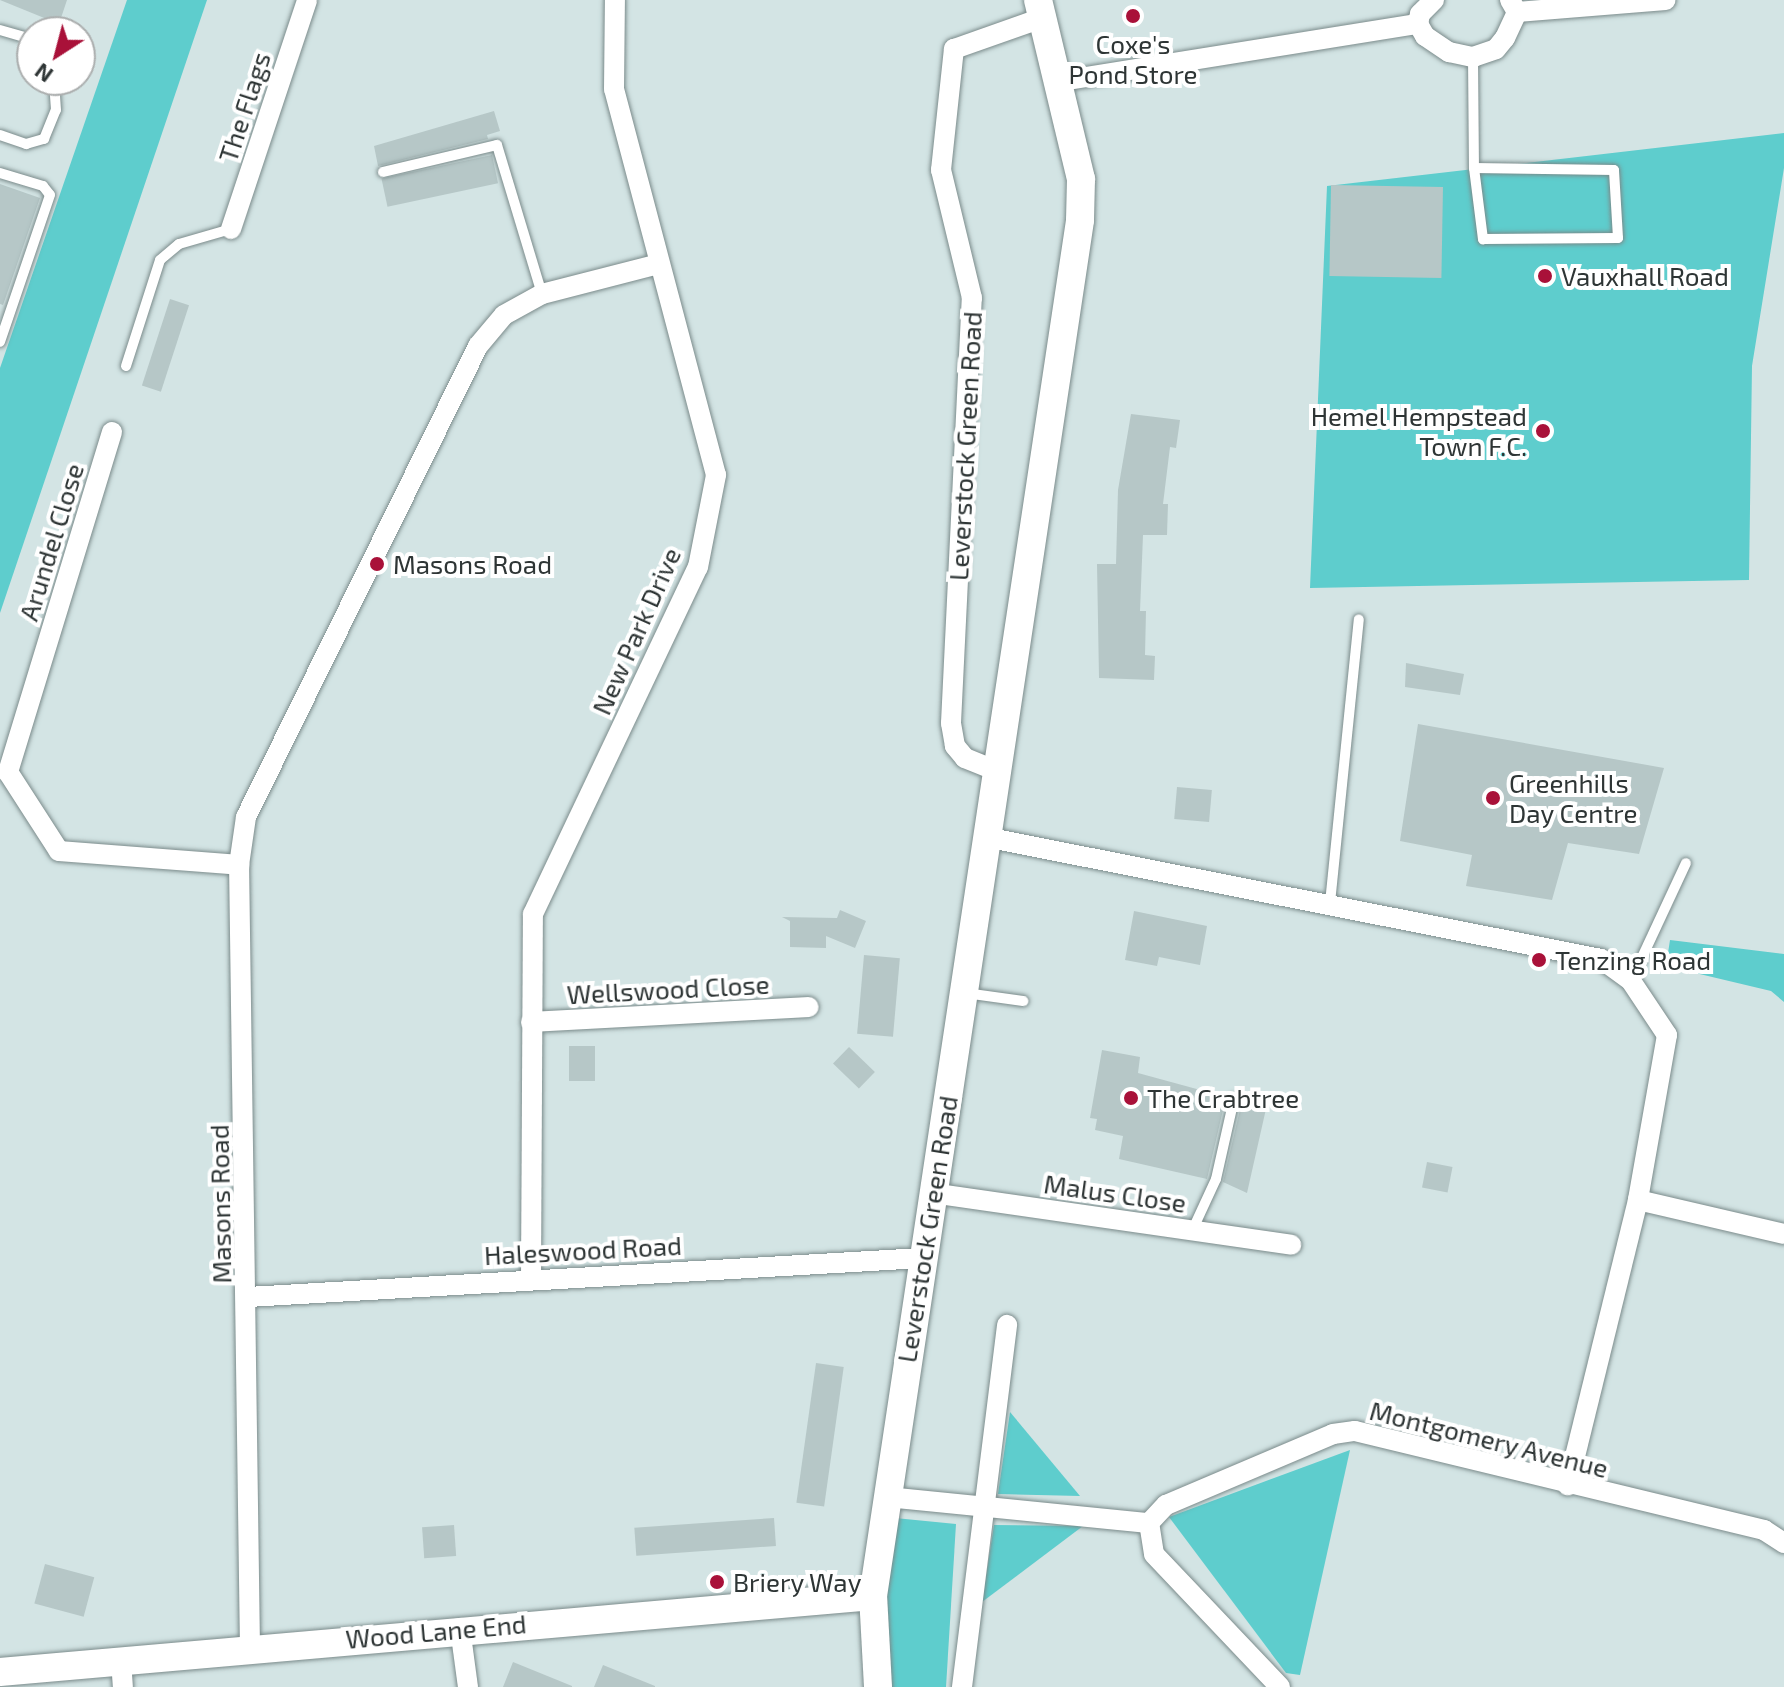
<!DOCTYPE html>
<style>
body{margin:0}
#map{position:relative;width:1784px;height:1687px;overflow:hidden;background:#d3e4e4;font-family:"Exo 2",sans-serif}
div>[style]{position:absolute}
.green>*{inset:0;background:#5ecdcd}
.building>*{inset:0;background:#b6c7c7;transform-origin:0 0}
.roads{filter:drop-shadow(0 0 2px #7b8b8b) drop-shadow(0 0 2px #7b8b8b)}
.lane>*{height:10px;margin:-5px;padding:0 5px;transform-origin:5px;border-radius:5px;background:#fff}
.street>*{height:20px;margin:-10px;padding:0 10px;transform-origin:10px;border-radius:10px;background:#fff}
.secondary>*{height:28px;margin:-14px;padding:0 14px;transform-origin:14px;border-radius:14px;background:#fff}
.dots>*{width:22px;height:22px;translate:-50% -50%;box-sizing:border-box;border:4px solid #fff;border-radius:50%}
span{translate:-50% -50%;white-space:nowrap;text-align:center;line-height:1.15;-webkit-text-stroke:8px #fff;paint-order:stroke}
.poi-label{font-size:26px;color:#2e3535}
.left{translate:0 -50%;text-align:left}
.right{translate:-100% -50%;text-align:right}
.street-label{font-size:26px;color:#2e3535}
.north{position:absolute;left:16px;top:16px;width:80px;height:80px;box-sizing:border-box;background:#fff;border:2px solid #abaeae;border-radius:50%;rotate:216deg;font-size:22px;font-weight:700;line-height:32px;text-align:center;color:#2e3535}
.north::after{content:'';display:block;margin:auto;width:28px;height:36px;background:#a91139;clip-path:polygon(50% 0,100% 100%,50% 72%,0 100%)}
</style>
<div id="map">
<div class="green">
<div style="clip-path:polygon(127px 0,207px 0,0 613px,0 368px)"></div>
<div style="clip-path:polygon(1784px 133px,1784px 168px,1752px 366px,1749px 580px,1310px 588px,1327px 186px)"></div>
<div style="clip-path:polygon(1670px 940px,1784px 954px,1784px 1002px,1771px 991px,1666px 966px)"></div>
<div style="clip-path:polygon(1010px 1412px,1080px 1496px,998px 1494px)"></div>
<div style="clip-path:polygon(1350px 1450px,1300px 1675px,1286px 1673px,1169px 1517px)"></div>
<div style="clip-path:polygon(895px 1518px,956px 1524px,946px 1687px,888px 1687px,881px 1591px)"></div>
<div style="clip-path:polygon(994px 1525px,1083px 1526px,982px 1602px)"></div>
</div>
<div class="building">
<div style="clip-path:polygon(0 0,67px 0,59px 24px)"></div>
<div style="clip-path:polygon(494px 111px,500px 131px,487px 135px,488px 139px,378px 166px,374px 146px)"></div>
<div style="left:492px;top:155px;width:29px;height:113px;rotate:78deg"></div>
<div style="clip-path:polygon(0 184px,40px 198px,3px 305px,0 304px)"></div>
<div style="left:1331px;top:185px;width:112px;height:91px;rotate:1deg"></div>
<div style="left:170px;top:299px;width:20px;height:91px;rotate:18deg"></div>
<div style="clip-path:polygon(1131px 414px,1180px 420px,1176px 448px,1170px 447px,1163px 504px,1168px 504px,1167px 535px,1143px 535px,1140px 611px,1146px 611px,1145px 655px,1155px 656px,1154px 680px,1099px 678px,1097px 564px,1116px 564px,1118px 490px)"></div>
<div style="clip-path:polygon(1406px 663px,1464px 674px,1460px 695px,1405px 687px)"></div>
<div style="clip-path:polygon(1418px 724px,1664px 768px,1639px 854px,1568px 843px,1552px 900px,1466px 886px,1472px 855px,1400px 841px)"></div>
<div style="left:1177px;top:787px;width:35px;height:32px;rotate:5deg"></div>
<div style="clip-path:polygon(840px 910px,866px 921px,855px 948px,826px 936px,826px 948px,790px 947px,790px 921px,782px 917px,837px 918px)"></div>
<div style="clip-path:polygon(1134px 911px,1207px 926px,1200px 965px,1159px 957px,1157px 966px,1125px 960px)"></div>
<div style="left:864px;top:955px;width:36px;height:79px;rotate:5deg"></div>
<div style="left:569px;top:1046px;width:26px;height:35px"></div>
<div style="left:849px;top:1047px;width:36px;height:23px;rotate:44deg"></div>
<div style="clip-path:polygon(1102px 1050px,1140px 1057px,1138px 1073px,1226px 1097px,1207px 1179px,1119px 1159px,1123px 1136px,1095px 1130px,1097px 1119px,1090px 1118px)"></div>
<div style="clip-path:polygon(1250px 1094px,1268px 1100px,1247px 1193px,1223px 1182px,1242px 1101px,1248px 1103px)"></div>
<div style="left:1427px;top:1162px;width:26px;height:26px;rotate:11deg"></div>
<div style="left:816px;top:1363px;width:28px;height:141px;rotate:8deg"></div>
<div style="left:774px;top:1518px;width:28px;height:140px;rotate:86deg"></div>
<div style="left:454px;top:1525px;width:31px;height:32px;rotate:86deg"></div>
<div style="left:45px;top:1564px;width:51px;height:41px;rotate:15deg"></div>
<div style="clip-path:polygon(513px 1662px,572px 1686px,572px 1687px,503px 1687px)"></div>
<div style="clip-path:polygon(603px 1665px,655px 1686px,655px 1687px,594px 1687px)"></div>
</div>
<div class="roads">
<div class="lane">
<div style="left:0;top:30px;width:33px;rotate:16deg"></div>
<div style="left:1473px;top:57px;width:111px;rotate:89.5deg"></div>
<div style="left:1474px;top:168px;width:72px;rotate:82.8deg"></div>
<div style="left:1483px;top:239px;width:135px;rotate:-0.4deg"></div>
<div style="left:1618px;top:238px;width:68px;rotate:-93.4deg"></div>
<div style="left:1614px;top:170px;width:140px;rotate:-179.2deg"></div>
<div style="left:0;top:135px;width:28px;rotate:19deg"></div>
<div style="left:26px;top:144px;width:19px;rotate:-16deg"></div>
<div style="left:44px;top:139px;width:31px;rotate:-68deg"></div>
<div style="left:56px;top:110px;width:30px;rotate:-94deg"></div>
<div style="left:383px;top:172px;width:117px;rotate:-13.3deg"></div>
<div style="left:497px;top:145px;width:156px;rotate:73.2deg"></div>
<div style="left:0;top:173px;width:45px;rotate:16.8deg"></div>
<div style="left:43px;top:186px;width:11px;rotate:52deg"></div>
<div style="left:50px;top:195px;width:155px;rotate:108.8deg"></div>
<div style="left:126px;top:366px;width:111px;rotate:-72.2deg"></div>
<div style="left:160px;top:260px;width:25px;rotate:-40deg"></div>
<div style="left:179px;top:244px;width:54px;rotate:-16.1deg"></div>
<div style="left:1330px;top:903px;width:285px;rotate:-84.2deg"></div>
<div style="left:1631px;top:981px;width:130px;rotate:-65deg"></div>
<div style="left:965px;top:993px;width:59px;rotate:7.9deg"></div>
<div style="left:1192px;top:1231px;width:57px;rotate:-65.2deg"></div>
<div style="left:1216px;top:1179px;width:82px;rotate:-77.3deg"></div>
</div>
<div class="street">
<div style="left:1434px;top:0;width:20px;rotate:135deg"></div>
<div style="left:1420px;top:14px;width:10px;rotate:101deg"></div>
<div style="left:1418px;top:24px;width:14px;rotate:60deg"></div>
<div style="left:1425px;top:36px;width:29px;rotate:34deg"></div>
<div style="left:1449px;top:52px;width:25px;rotate:12deg"></div>
<div style="left:1473px;top:57px;width:24px;rotate:-19deg"></div>
<div style="left:1496px;top:49px;width:14px;rotate:-51deg"></div>
<div style="left:1505px;top:38px;width:29px;rotate:-65deg"></div>
<div style="left:1517px;top:12px;width:14px;rotate:-120deg"></div>
<div style="left:1517px;top:12px;width:149px;rotate:-4.6deg"></div>
<div style="left:1061px;top:81px;width:362px;rotate:-9.1deg"></div>
<div style="left:231px;top:229px;width:241px;rotate:-71.6deg"></div>
<div style="left:112px;top:432px;width:356px;rotate:107deg"></div>
<div style="left:8px;top:772px;width:94px;rotate:57.2deg"></div>
<div style="left:59px;top:851px;width:181px;rotate:4.4deg"></div>
<div style="left:997px;top:771px;width:35px;rotate:-158deg"></div>
<div style="left:965px;top:758px;width:16px;rotate:-130deg"></div>
<div style="left:955px;top:746px;width:23px;rotate:-100deg"></div>
<div style="left:951px;top:723px;width:426px;rotate:-87.2deg"></div>
<div style="left:972px;top:298px;width:132px;rotate:-103.6deg"></div>
<div style="left:941px;top:170px;width:122px;rotate:-83.9deg"></div>
<div style="left:954px;top:49px;width:93px;rotate:-19.4deg"></div>
<div style="left:990px;top:838px;width:623px;rotate:11.2deg"></div>
<div style="left:1601px;top:959px;width:37px;rotate:36deg"></div>
<div style="left:1631px;top:981px;width:65px;rotate:56.3deg"></div>
<div style="left:1667px;top:1035px;width:168px;rotate:100deg"></div>
<div style="left:1638px;top:1200px;width:294px;rotate:103.8deg"></div>
<div style="left:531px;top:1022px;width:278px;rotate:-3.1deg"></div>
<div style="left:932px;top:1193px;width:363px;rotate:8.2deg"></div>
<div style="left:1638px;top:1200px;width:150px;rotate:13.1deg"></div>
<div style="left:531px;top:1278px;width:364px;rotate:-89.7deg"></div>
<div style="left:533px;top:914px;width:384px;rotate:-64.6deg"></div>
<div style="left:698px;top:567px;width:94px;rotate:-78.9deg"></div>
<div style="left:716px;top:475px;width:399px;rotate:-104.8deg"></div>
<div style="left:614px;top:89px;width:89px;rotate:-89.4deg"></div>
<div style="left:248px;top:1297px;width:675px;rotate:-3.31deg"></div>
<div style="left:887px;top:1497px;width:263px;rotate:5.7deg"></div>
<div style="left:460px;top:1628px;width:60px;rotate:82.3deg"></div>
<div style="left:250px;top:1649px;width:784px;rotate:-90.8deg"></div>
<div style="left:239px;top:865px;width:49px;rotate:-81.7deg"></div>
<div style="left:246px;top:817px;width:525px;rotate:-63.78deg"></div>
<div style="left:478px;top:346px;width:40px;rotate:-50deg"></div>
<div style="left:504px;top:315px;width:43px;rotate:-28.9deg"></div>
<div style="left:542px;top:294px;width:121px;rotate:-14.4deg"></div>
<div style="left:121px;top:1660px;width:27px;rotate:86deg"></div>
<div style="left:962px;top:1687px;width:365px;rotate:-82.9deg"></div>
<div style="left:1280px;top:1687px;width:183px;rotate:-133.5deg"></div>
<div style="left:1154px;top:1554px;width:31px;rotate:-99deg"></div>
<div style="left:1149px;top:1523px;width:25px;rotate:-47deg"></div>
<div style="left:1166px;top:1505px;width:181px;rotate:-23deg"></div>
<div style="left:1333px;top:1434px;width:22px;rotate:-8deg"></div>
<div style="left:1355px;top:1431px;width:421px;rotate:13.6deg"></div>
<div style="left:1764px;top:1530px;width:24px;rotate:33deg"></div>
</div>
<div class="secondary">
<div style="left:0;top:1672px;width:876px;rotate:-4.98deg"></div>
<div style="left:878px;top:1687px;width:91px;rotate:-93.1deg"></div>
<div style="left:873px;top:1596px;width:1391px;rotate:-81.44deg"></div>
<div style="left:1080px;top:220px;width:41px;rotate:-88.6deg"></div>
<div style="left:1081px;top:179px;width:184px;rotate:-103.5deg"></div>
</div>
</div>
<div class="dots">
<div style="left:1133px;top:16px;background:#a91139"></div>
<div style="left:1545px;top:276px;background:#a91139"></div>
<div style="left:1543px;top:431px;background:#a91139"></div>
<div style="left:377px;top:564px;background:#a91139"></div>
<div style="left:1493px;top:798px;background:#a91139"></div>
<div style="left:1539px;top:960px;background:#a91139"></div>
<div style="left:1131px;top:1098px;background:#a91139"></div>
<div style="left:717px;top:1582px;background:#a91139"></div>
</div>
<div class="poi-label">
<span style="left:1133px;top:59px">Coxe's<br>Pond Store</span>
<span class="left" style="left:1561px;top:276px">Vauxhall Road</span>
<span class="right" style="left:1527px;top:431px">Hemel Hempstead<br>Town F.C.</span>
<span class="left" style="left:393px;top:564px">Masons Road</span>
<span class="left" style="left:1509px;top:798px">Greenhills<br>Day Centre</span>
<span class="left" style="left:1555px;top:960px">Tenzing Road</span>
<span class="left" style="left:1147px;top:1098px">The Crabtree</span>
<span class="left" style="left:733px;top:1582px">Briery Way</span>
</div>
<div class="street-label">
<span style="left:244px;top:107px;rotate:-72deg">The Flags</span>
<span style="left:965px;top:446px;rotate:-87deg">Leverstock Green Road</span>
<span style="left:51px;top:542px;rotate:-73deg">Arundel Close</span>
<span style="left:636px;top:631px;rotate:-66deg">New Park Drive</span>
<span style="left:668px;top:989px;rotate:-3deg">Wellswood Close</span>
<span style="left:1115px;top:1193px;rotate:8deg">Malus Close</span>
<span style="left:220px;top:1204px;rotate:-91deg">Masons Road</span>
<span style="left:927px;top:1229px;rotate:-81deg">Leverstock Green Road</span>
<span style="left:583px;top:1250px;rotate:-3deg">Haleswood Road</span>
<span style="left:1489px;top:1439px;rotate:14deg">Montgomery Avenue</span>
<span style="left:436px;top:1631px;rotate:-5deg">Wood Lane End</span>
</div>
<div class="north">N</div>
</div>
